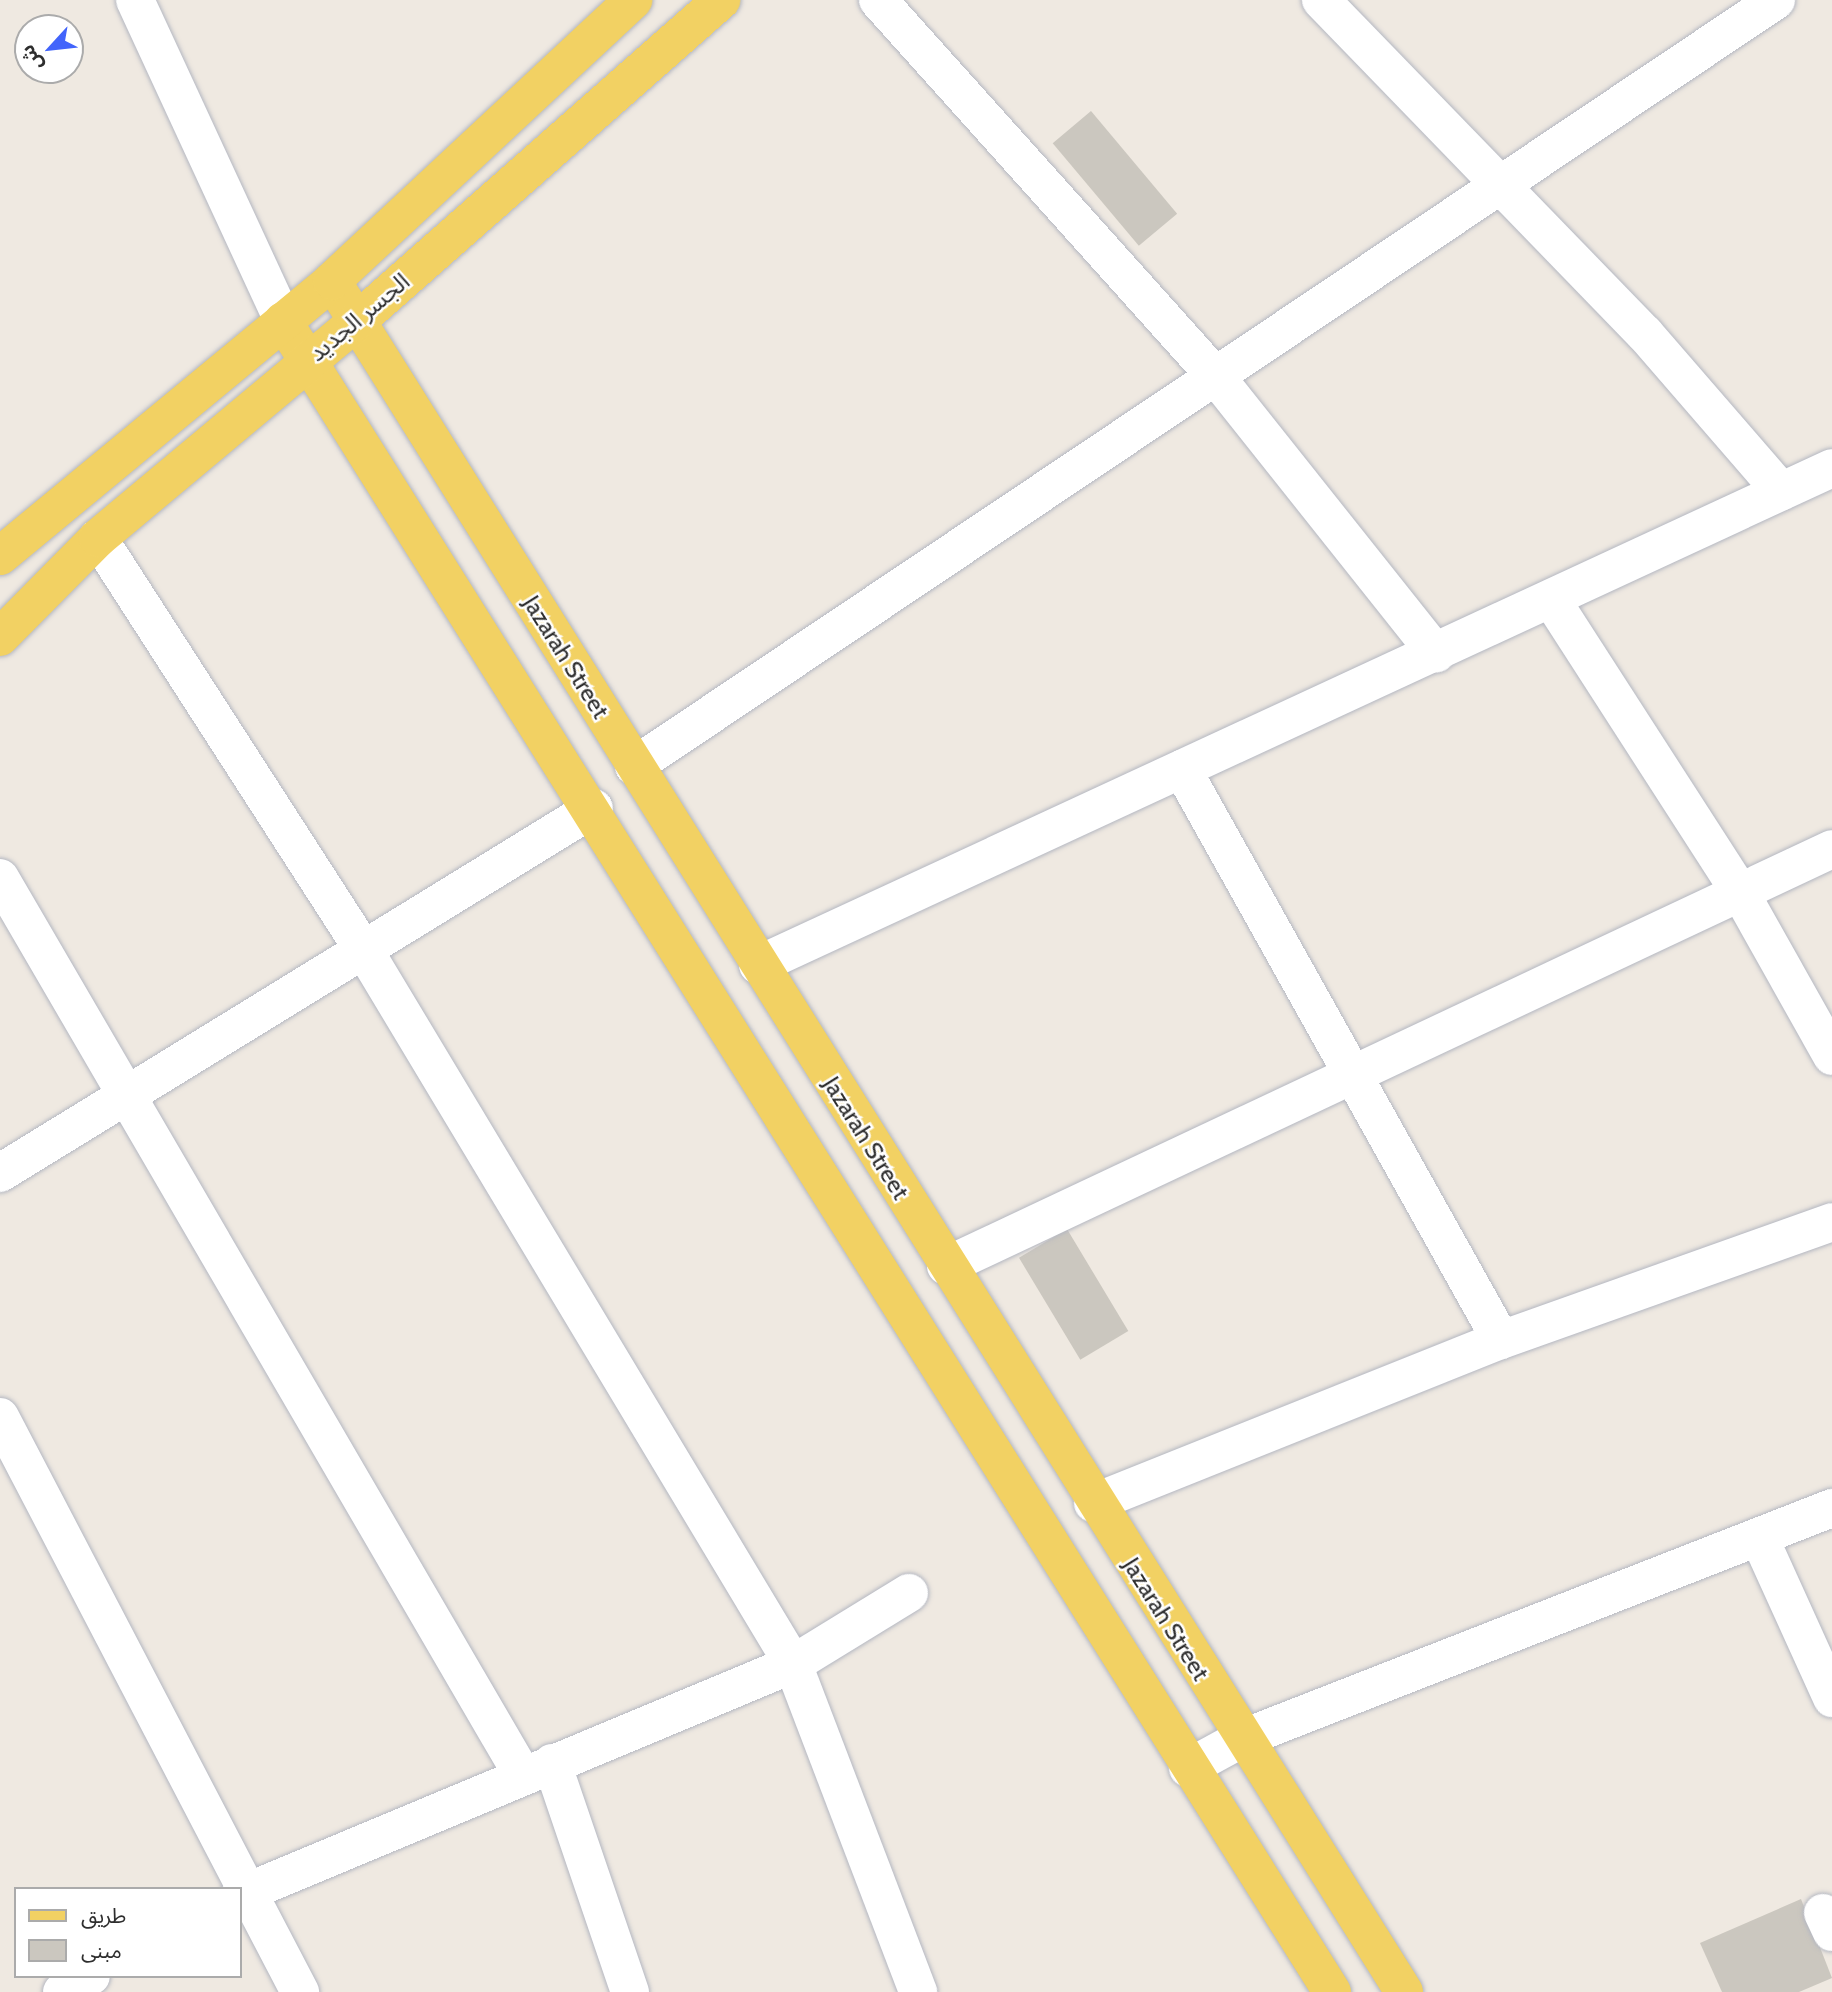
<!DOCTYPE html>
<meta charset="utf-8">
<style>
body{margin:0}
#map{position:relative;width:1832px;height:1992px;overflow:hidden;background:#efe9e1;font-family:Cabin,"Noto Sans Arabic",sans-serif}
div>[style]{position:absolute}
.building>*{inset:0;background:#cbc7bf;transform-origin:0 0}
.roads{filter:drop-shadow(0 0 2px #b4b7c1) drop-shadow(0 0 2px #b4b7c1)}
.minor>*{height:38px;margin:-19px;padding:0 19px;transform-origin:19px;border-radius:19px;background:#fff}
.tertiary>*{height:38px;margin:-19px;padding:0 19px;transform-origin:19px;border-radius:19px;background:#fff}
.primary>*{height:38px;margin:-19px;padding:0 19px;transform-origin:19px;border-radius:19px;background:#f2d163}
span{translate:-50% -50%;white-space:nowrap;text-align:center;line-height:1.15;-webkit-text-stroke:5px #fff;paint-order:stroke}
.street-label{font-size:24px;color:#2e2e2e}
.legend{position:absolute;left:14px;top:1887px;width:228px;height:91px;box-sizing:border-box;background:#fff;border:2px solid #ababab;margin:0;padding:9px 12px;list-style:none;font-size:21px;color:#2e2e2e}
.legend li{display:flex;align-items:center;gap:14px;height:35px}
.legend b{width:35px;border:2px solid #ababab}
.north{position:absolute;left:14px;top:14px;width:70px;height:70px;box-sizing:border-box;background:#fff;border:2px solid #ababab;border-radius:50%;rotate:243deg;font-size:19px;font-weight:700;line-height:28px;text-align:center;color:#2e2e2e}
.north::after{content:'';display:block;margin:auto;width:24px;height:32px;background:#4264fb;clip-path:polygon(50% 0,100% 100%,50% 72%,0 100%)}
</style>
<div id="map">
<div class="building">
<div style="left:1091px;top:111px;width:134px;height:50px;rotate:50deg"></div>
<div style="left:1067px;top:1229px;width:119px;height:56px;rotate:59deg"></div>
<div style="clip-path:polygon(1801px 1899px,1832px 1978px,1799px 1992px,1722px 1992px,1700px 1943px)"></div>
</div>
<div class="roads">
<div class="minor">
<div style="left:878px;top:0;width:508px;rotate:48.11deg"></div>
<div style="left:1217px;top:378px;width:352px;rotate:51.5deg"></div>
<div style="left:1321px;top:0;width:465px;rotate:45.9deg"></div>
<div style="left:1645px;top:334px;width:208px;rotate:49.1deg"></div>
<div style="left:98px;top:538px;width:490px;rotate:57.2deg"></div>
<div style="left:364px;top:950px;width:833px;rotate:59deg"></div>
<div style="left:793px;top:1664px;width:351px;rotate:69.1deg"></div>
<div style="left:1551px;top:599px;width:349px;rotate:57.2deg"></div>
<div style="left:1740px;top:892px;width:188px;rotate:60.7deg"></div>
<div style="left:634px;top:766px;width:1375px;rotate:-33.85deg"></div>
<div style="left:1182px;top:769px;width:654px;rotate:60.81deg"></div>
<div style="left:0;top:878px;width:1039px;rotate:59.78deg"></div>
<div style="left:758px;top:965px;width:1183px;rotate:-24.83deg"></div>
<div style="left:0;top:1173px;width:697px;rotate:-31.57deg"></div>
<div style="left:946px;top:1266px;width:979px;rotate:-25.2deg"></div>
<div style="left:0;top:1417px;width:649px;rotate:62.45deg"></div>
<div style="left:1093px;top:1503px;width:439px;rotate:-21.8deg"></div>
<div style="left:1501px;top:1340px;width:351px;rotate:-19.6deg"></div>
<div style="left:1759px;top:1537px;width:177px;rotate:65.6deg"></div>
<div style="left:552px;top:1763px;width:242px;rotate:71.2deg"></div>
<div style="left:1188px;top:1768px;width:60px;rotate:-28.7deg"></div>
<div style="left:1241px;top:1739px;width:635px;rotate:-21.35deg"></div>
<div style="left:240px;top:1895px;width:599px;rotate:-22.67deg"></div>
<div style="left:793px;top:1664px;width:136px;rotate:-31.5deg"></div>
<div style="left:1823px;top:1913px;width:21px;rotate:65deg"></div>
<div style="left:62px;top:1992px;width:33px;rotate:-29deg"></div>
</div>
<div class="tertiary">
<div style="left:135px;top:0;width:353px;rotate:65.2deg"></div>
</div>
<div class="primary">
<div style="left:332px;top:281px;width:2019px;rotate:57.93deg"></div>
<div style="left:283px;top:321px;width:1973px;rotate:57.88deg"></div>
<div style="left:0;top:556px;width:431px;rotate:-39.6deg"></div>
<div style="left:332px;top:281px;width:412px;rotate:-43deg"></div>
<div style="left:0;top:637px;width:139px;rotate:-45.3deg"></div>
<div style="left:98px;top:538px;width:336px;rotate:-39.9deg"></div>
<div style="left:356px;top:322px;width:487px;rotate:-41.4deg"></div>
</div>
</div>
<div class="street-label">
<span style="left:359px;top:317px;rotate:-40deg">الجسر الجديد</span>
<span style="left:566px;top:657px;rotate:58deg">Jazarah Street</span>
<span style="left:866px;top:1138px;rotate:58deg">Jazarah Street</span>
<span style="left:1166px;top:1619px;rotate:58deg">Jazarah Street</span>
</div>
<ul class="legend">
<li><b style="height:9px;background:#f2d163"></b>طريق</li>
<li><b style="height:19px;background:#cbc7bf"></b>مبنى</li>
</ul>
<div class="north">ش</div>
</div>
